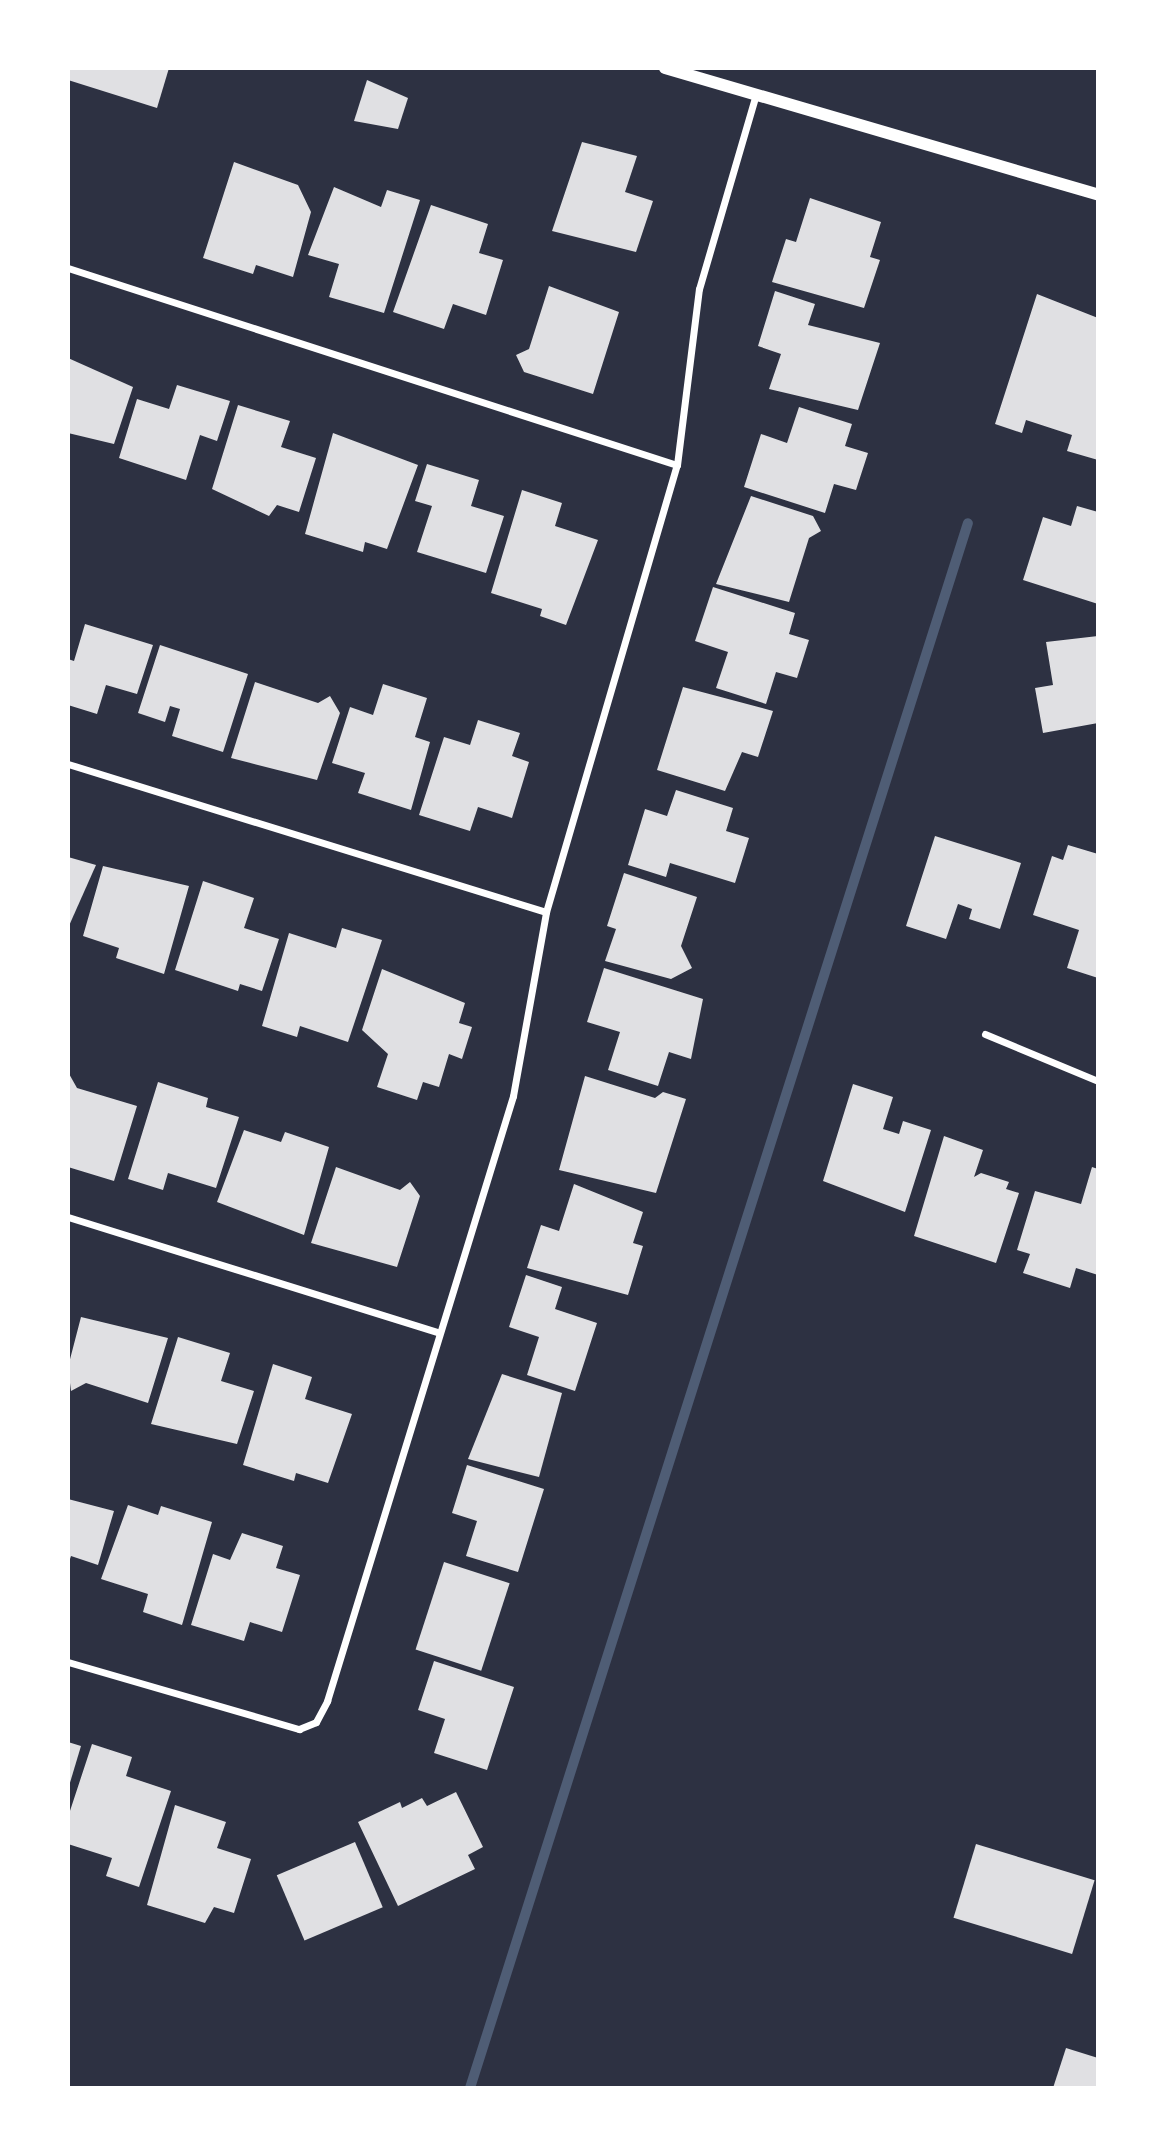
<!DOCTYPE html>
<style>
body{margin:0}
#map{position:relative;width:1166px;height:2156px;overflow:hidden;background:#2d3142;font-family:"Noto Serif",serif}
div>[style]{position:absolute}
.stream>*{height:10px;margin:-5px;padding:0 5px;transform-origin:5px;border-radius:5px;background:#4f5d75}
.building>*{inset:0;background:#e0e0e3;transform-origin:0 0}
.minor>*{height:7px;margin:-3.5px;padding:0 3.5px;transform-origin:3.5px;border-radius:3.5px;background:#fff}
.tertiary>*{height:12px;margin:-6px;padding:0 6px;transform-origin:6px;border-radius:6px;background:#fff}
span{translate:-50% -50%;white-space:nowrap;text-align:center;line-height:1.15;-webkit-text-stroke:7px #fff;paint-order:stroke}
.frame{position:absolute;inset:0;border:70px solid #fff;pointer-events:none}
</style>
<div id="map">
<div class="stream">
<div style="left:470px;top:2088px;width:1642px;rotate:-72.35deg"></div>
</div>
<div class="building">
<div style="clip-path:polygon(68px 68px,169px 68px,157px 108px,68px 80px)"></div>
<div style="clip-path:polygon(367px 80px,408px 98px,398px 129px,354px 121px)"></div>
<div style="clip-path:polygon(582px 142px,637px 156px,625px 192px,653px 201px,636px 252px,552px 231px)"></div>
<div style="clip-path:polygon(234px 162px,298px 185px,311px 212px,293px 277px,256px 265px,253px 274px,203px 258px)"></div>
<div style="clip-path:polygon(334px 187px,381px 207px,387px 190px,420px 200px,384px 313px,329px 297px,339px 264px,308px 255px)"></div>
<div style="clip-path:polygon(810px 198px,881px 222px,870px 257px,880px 260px,864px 308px,772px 282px,786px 239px,796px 242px)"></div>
<div style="clip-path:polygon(431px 205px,488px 224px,479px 253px,503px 260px,486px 315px,453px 304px,444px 329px,393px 312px)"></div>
<div style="clip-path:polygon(549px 286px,619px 312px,593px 394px,524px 372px,516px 355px,529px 349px)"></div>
<div style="clip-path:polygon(775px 291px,815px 304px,808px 325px,880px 343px,858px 410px,769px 389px,781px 354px,758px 346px)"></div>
<div style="clip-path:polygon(1037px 294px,1098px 318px,1098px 460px,1067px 451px,1072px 435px,1026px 420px,1022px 433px,995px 424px)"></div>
<div style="clip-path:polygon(68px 358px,133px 387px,114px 444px,68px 433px)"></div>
<div style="clip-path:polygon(177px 385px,230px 401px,217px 441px,200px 435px,186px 480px,119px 458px,137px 399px,169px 409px)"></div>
<div style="clip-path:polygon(238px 405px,290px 421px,281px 447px,316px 458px,299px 512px,277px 505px,269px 516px,212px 489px)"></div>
<div style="clip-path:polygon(799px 407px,852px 424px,845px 446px,868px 453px,856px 490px,834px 484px,825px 513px,744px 487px,761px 434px,787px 443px)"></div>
<div style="clip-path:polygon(333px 433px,418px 465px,387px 549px,365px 542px,363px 552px,305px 534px)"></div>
<div style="clip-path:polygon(427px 464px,479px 480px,471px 506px,504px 516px,486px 573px,417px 552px,432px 506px,415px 501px)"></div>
<div style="clip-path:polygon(522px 490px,562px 503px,555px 526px,598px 540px,566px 625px,540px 616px,542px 609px,491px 593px)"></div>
<div style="clip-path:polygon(751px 496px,813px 516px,821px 531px,809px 538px,789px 602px,716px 584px)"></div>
<div style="clip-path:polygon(1077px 506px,1098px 512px,1098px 604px,1023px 580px,1043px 517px,1071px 526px)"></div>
<div style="clip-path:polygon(713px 587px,795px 613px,789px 634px,809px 640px,797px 678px,776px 672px,766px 704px,716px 688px,728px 652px,695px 641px)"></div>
<div style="clip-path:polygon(85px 624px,153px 645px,137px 694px,106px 685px,97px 714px,68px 705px,68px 659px,74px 661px)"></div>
<div style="clip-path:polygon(1098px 636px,1098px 723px,1043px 733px,1035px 688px,1053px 685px,1046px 642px)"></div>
<div style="clip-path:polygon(160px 645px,248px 674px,223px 752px,172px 736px,180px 709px,170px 706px,165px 722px,138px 713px)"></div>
<div style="clip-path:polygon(255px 682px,318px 703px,330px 696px,340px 713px,317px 780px,231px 758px)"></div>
<div style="clip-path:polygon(383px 684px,427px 698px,415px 737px,430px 742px,411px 810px,358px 793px,365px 773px,332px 763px,350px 707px,373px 715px)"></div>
<div style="clip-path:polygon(683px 687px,773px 711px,758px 757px,742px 752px,725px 791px,657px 770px)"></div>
<div style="clip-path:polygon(478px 720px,520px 733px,512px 756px,529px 762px,512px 818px,478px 807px,470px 831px,419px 815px,444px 737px,470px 745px)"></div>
<div style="clip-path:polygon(676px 790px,733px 808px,726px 831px,749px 838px,735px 883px,670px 863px,666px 877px,628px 865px,645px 809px,667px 816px)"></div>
<div style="clip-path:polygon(935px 836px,1021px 863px,1000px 929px,969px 919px,972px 909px,958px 904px,946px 939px,906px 926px)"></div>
<div style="clip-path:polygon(1068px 845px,1098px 854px,1098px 978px,1067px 968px,1079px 930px,1033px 915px,1052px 856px,1063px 860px)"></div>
<div style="clip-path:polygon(68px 857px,96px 865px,68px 928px)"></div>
<div style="clip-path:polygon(103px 866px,189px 886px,164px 974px,116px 958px,119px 948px,83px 936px)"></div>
<div style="clip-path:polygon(624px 873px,697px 897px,681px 946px,692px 968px,671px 979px,605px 961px,616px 929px,607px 926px)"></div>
<div style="clip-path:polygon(203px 881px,254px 898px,244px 928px,279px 939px,262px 991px,240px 984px,238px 991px,175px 970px)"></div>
<div style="clip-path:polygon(342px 928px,382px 940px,348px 1042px,300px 1026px,297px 1037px,262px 1026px,289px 933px,336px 948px)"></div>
<div style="clip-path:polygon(604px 968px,703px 999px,691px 1059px,669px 1052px,658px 1086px,608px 1070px,620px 1032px,587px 1022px)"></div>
<div style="clip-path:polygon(382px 969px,465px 1003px,459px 1023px,472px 1027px,462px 1059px,449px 1054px,439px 1087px,423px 1082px,417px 1100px,377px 1087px,388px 1054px,362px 1030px)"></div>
<div style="clip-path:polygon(68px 1072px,77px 1088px,137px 1106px,114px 1181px,68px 1167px)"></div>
<div style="clip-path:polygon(585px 1076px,655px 1098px,663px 1092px,686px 1099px,656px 1193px,559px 1170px)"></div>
<div style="clip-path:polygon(158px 1082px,208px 1098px,206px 1107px,239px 1117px,216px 1188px,168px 1173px,163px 1190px,128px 1179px)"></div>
<div style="clip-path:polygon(853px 1084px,893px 1097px,883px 1129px,899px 1134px,903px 1121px,931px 1130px,905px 1212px,823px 1181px)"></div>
<div style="clip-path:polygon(244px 1130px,281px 1142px,285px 1132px,329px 1147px,304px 1235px,217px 1202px)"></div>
<div style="clip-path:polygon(944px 1136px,983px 1150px,974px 1177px,981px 1173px,1009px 1182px,1006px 1189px,1019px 1193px,996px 1263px,914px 1236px)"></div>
<div style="clip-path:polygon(336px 1167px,400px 1190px,410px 1182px,420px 1196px,397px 1267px,311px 1243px)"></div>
<div style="clip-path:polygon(1092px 1167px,1098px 1169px,1098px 1275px,1076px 1268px,1070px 1288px,1023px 1273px,1030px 1254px,1017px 1250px,1035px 1191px,1081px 1204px)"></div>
<div style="clip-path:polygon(574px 1184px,643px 1212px,633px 1243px,643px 1246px,628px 1295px,527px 1268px,541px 1225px,559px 1231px)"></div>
<div style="clip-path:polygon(526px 1275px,562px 1287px,555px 1309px,597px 1323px,575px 1391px,527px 1375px,539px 1337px,509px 1327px)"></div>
<div style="clip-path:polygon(81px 1317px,168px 1338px,148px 1403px,86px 1383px,71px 1391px,68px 1367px)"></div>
<div style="clip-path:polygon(178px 1337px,230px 1353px,221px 1381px,254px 1391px,237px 1444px,151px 1424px)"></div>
<div style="clip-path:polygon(273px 1364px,312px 1377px,305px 1399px,352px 1414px,328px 1483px,296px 1473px,294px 1481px,243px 1465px)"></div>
<div style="clip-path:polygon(502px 1374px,562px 1393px,539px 1477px,468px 1459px)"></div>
<div style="clip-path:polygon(467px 1465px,544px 1489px,518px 1572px,466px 1556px,477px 1521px,452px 1513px)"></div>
<div style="clip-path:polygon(68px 1499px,114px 1511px,98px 1565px,71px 1556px,68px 1565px)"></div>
<div style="clip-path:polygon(128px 1505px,158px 1515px,161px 1506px,212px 1522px,182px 1625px,143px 1612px,148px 1594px,101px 1579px)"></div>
<div style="clip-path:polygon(242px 1533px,283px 1546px,276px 1568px,300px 1575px,282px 1632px,250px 1622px,244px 1641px,191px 1625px,213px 1554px,230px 1560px)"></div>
<div style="left:444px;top:1562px;width:69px;height:92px;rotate:18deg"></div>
<div style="clip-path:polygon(434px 1661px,514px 1687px,487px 1770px,434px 1753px,445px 1719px,418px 1710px)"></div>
<div style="clip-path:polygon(68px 1742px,81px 1746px,69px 1786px,68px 1786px)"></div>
<div style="clip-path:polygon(92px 1744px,132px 1757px,126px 1776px,171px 1791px,139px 1887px,106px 1876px,112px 1858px,68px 1844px,68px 1817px)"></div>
<div style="clip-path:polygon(456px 1792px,483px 1847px,468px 1855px,475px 1869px,398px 1906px,358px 1822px,400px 1802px,402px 1808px,422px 1798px,427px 1806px)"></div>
<div style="clip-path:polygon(175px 1805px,226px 1822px,217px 1848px,251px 1859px,234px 1913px,214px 1907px,205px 1923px,147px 1905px)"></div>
<div style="left:355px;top:1842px;width:71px;height:85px;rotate:67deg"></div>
<div style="left:976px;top:1844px;width:124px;height:77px;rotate:17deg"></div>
<div style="clip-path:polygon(1066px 2048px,1098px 2058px,1098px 2088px,1053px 2088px)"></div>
</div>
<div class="minor">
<div style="left:68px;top:268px;width:640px;rotate:17.93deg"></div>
<div style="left:68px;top:764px;width:500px;rotate:17.2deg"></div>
<div style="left:985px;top:1034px;width:122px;rotate:22.6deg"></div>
<div style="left:68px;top:1217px;width:387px;rotate:17.3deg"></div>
<div style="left:68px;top:1662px;width:241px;rotate:16.2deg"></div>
<div style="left:299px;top:1729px;width:18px;rotate:-22deg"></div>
<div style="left:316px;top:1722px;width:24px;rotate:-62deg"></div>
<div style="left:327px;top:1701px;width:633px;rotate:-72.91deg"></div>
<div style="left:513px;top:1096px;width:187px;rotate:-79.8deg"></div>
<div style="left:546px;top:912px;width:466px;rotate:-73.7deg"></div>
<div style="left:677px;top:465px;width:177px;rotate:-82.9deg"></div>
<div style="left:699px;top:289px;width:200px;rotate:-73.7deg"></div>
</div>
<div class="tertiary">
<div style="left:665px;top:68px;width:451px;rotate:16.3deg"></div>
</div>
<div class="frame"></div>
</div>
